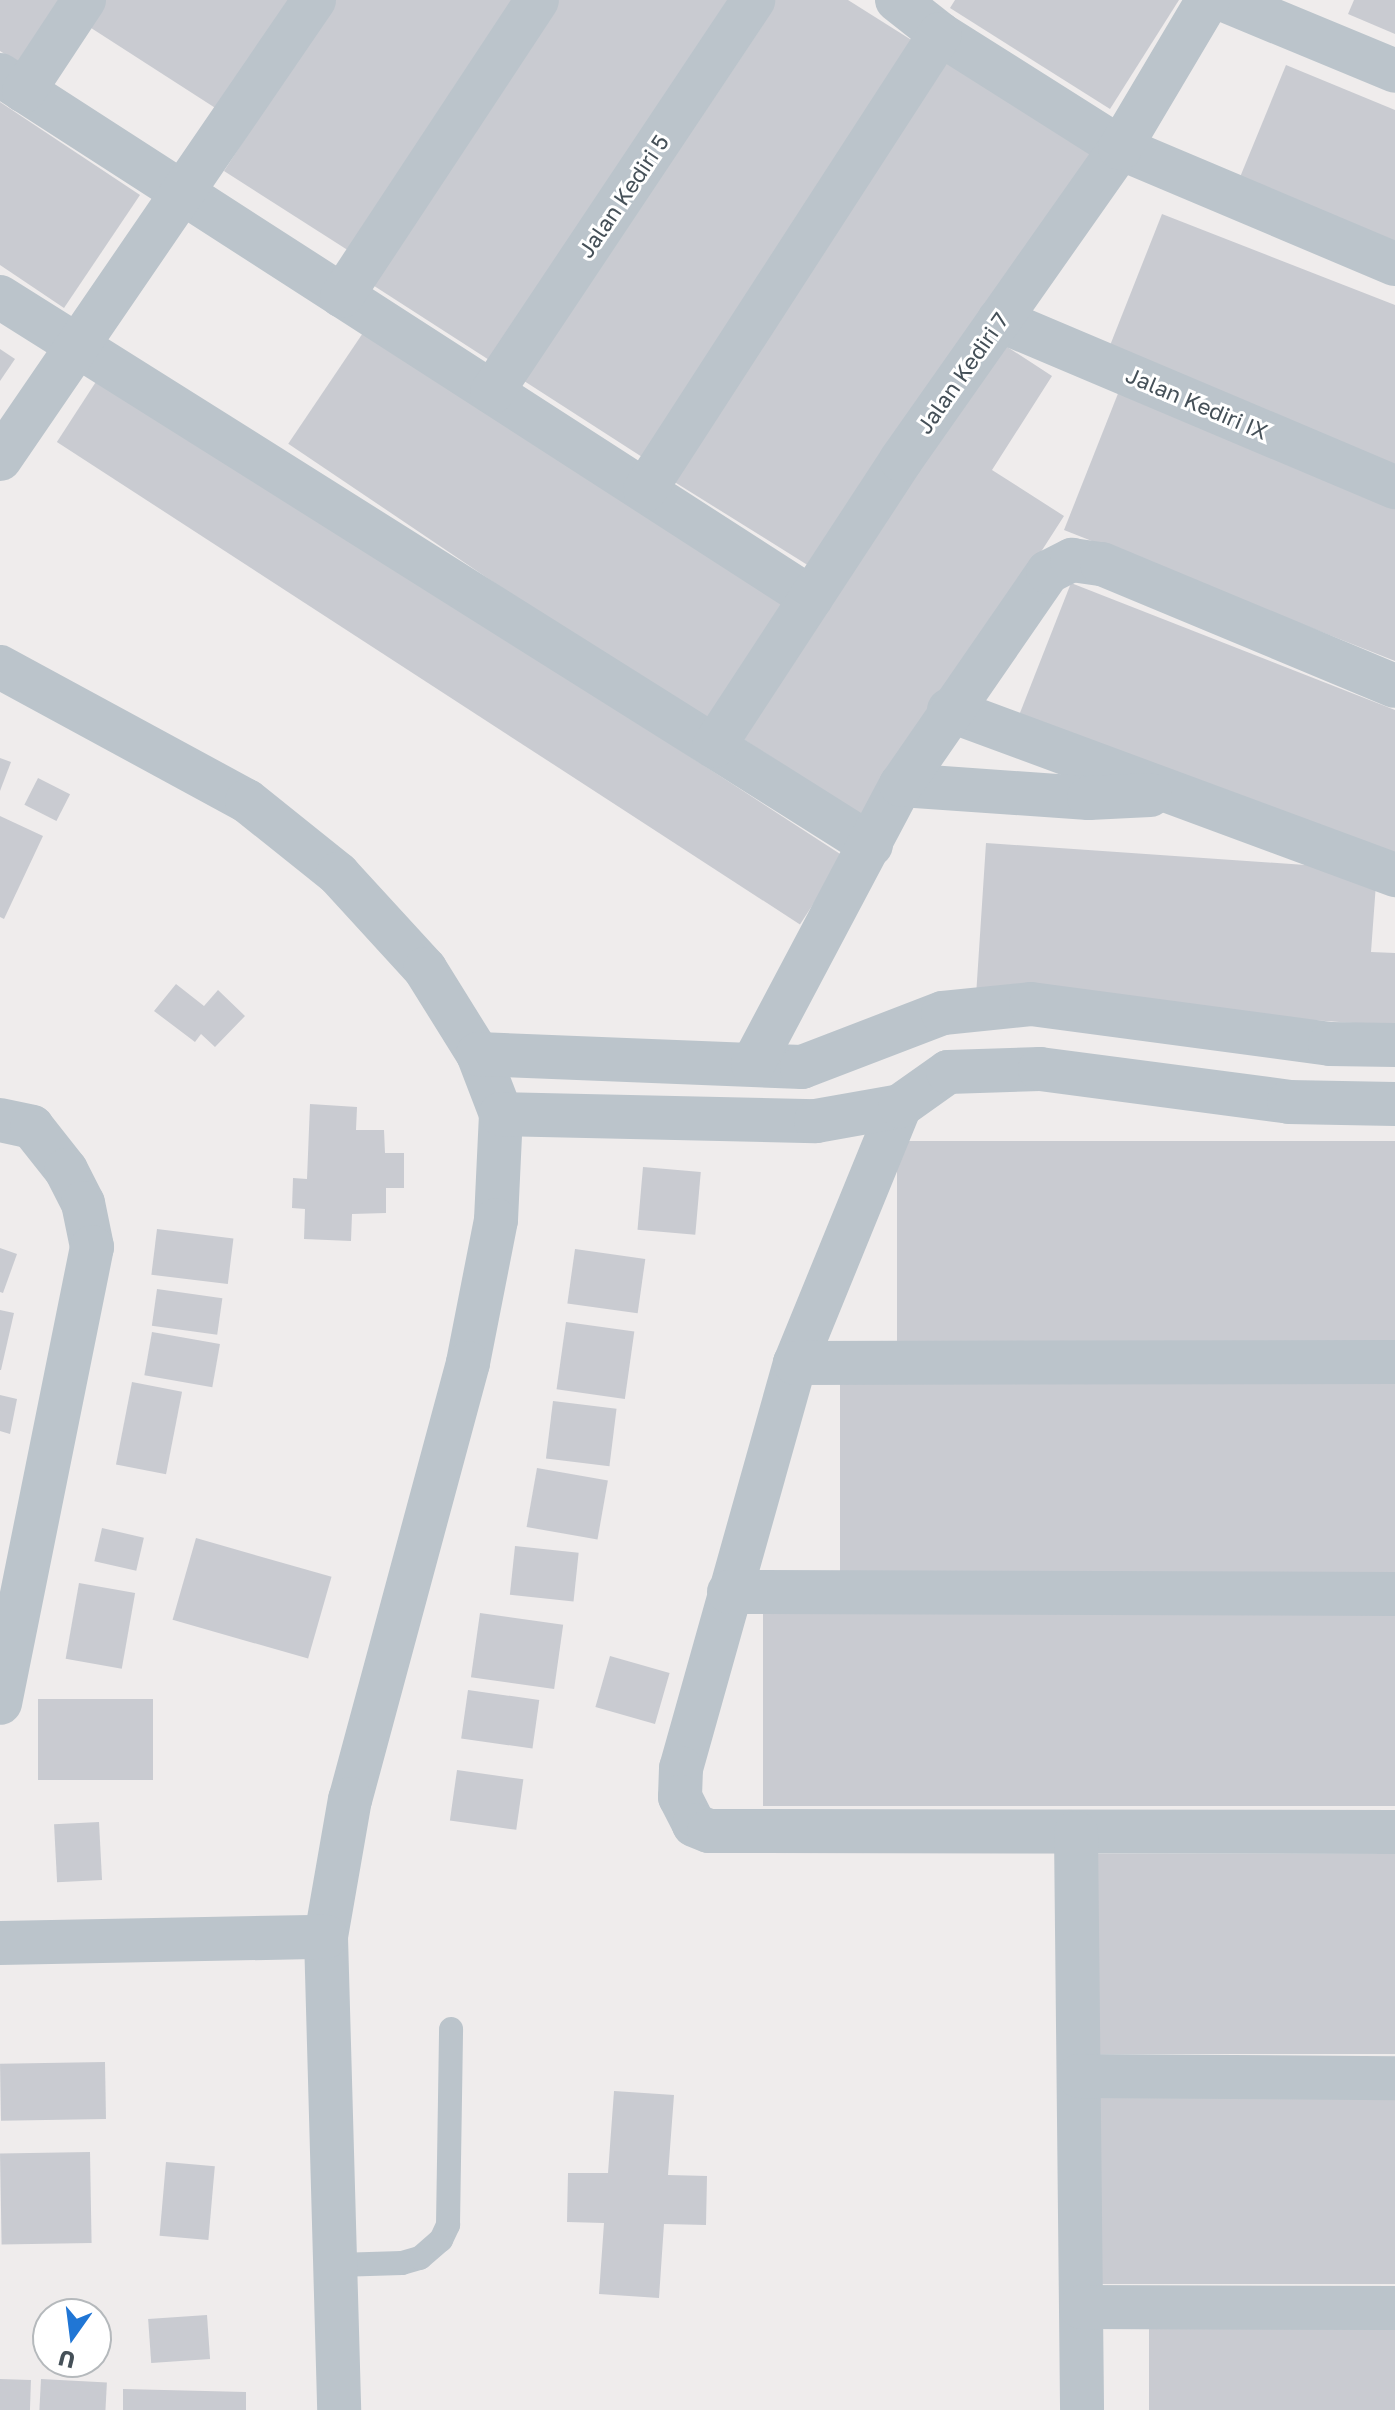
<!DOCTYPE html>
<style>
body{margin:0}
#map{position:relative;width:1395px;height:2410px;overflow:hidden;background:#efecec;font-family:"Golos Text",sans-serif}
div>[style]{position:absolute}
.building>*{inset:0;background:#c9cbd1;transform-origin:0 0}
.service>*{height:24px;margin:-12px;padding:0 12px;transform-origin:12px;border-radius:12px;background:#bbc4cb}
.minor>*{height:44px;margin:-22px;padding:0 22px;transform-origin:22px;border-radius:22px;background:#bbc4cb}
span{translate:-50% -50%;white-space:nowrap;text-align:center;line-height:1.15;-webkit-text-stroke:6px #fff;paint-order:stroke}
.street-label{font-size:22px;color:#455058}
.north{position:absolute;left:32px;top:2298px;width:80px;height:80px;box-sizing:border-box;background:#fff;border:2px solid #b5b9bc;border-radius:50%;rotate:194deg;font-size:22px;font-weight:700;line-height:32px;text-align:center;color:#455058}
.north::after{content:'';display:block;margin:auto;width:28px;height:36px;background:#2076d5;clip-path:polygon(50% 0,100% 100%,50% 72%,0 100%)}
</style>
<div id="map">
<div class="building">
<div style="clip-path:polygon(0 0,60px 0,19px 63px,0 51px)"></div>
<div style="clip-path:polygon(105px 0,291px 0,220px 111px,88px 26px)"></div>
<div style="clip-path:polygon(335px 0,522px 0,357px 256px,224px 171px)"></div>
<div style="clip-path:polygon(549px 0,736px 0,500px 367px,368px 282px)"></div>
<div style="clip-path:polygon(764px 0,848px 0,921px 46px,653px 464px,521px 379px)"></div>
<div style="clip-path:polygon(955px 0,1179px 0,1110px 109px,950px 8px)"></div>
<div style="clip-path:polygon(1354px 0,1395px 0,1395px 34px,1348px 14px)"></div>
<div style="left:939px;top:47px;width:188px;height:509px;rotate:32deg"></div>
<div style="clip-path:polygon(1286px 65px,1395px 110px,1395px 246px,1238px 182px)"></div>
<div style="clip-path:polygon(0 102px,140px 195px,64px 308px,0 265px)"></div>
<div style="clip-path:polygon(1162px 214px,1395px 305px,1395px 466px,1107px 353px)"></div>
<div style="left:371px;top:321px;width:511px;height:148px;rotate:34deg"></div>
<div style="clip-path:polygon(992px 337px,1052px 376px,992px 470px,1064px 516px,869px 820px,737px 735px)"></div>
<div style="clip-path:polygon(0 349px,15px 359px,0 381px)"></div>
<div style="left:101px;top:374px;width:886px;height:81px;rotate:33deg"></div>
<div style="clip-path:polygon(1119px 391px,1395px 499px,1395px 661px,1064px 530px)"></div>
<div style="clip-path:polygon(1071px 583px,1395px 710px,1395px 872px,1016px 723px)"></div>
<div style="clip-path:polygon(0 758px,11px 762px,0 791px)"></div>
<div style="left:38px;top:778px;width:36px;height:30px;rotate:27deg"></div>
<div style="clip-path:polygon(0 816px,43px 836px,4px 919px,0 917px)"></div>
<div style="clip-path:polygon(986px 843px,1377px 870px,1371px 952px,1395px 953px,1395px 1026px,976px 996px)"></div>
<div style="clip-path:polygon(176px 984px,204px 1006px,218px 990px,245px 1016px,215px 1047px,201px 1034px,195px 1042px,154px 1011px)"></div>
<div style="clip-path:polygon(310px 1104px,357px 1107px,356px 1130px,384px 1130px,385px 1153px,404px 1153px,404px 1188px,386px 1188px,386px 1213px,352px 1214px,351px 1241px,304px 1239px,305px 1209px,292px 1208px,293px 1178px,307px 1179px)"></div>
<div style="left:1395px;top:1141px;width:200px;height:498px;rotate:90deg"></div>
<div style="left:643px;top:1167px;width:58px;height:63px;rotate:5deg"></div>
<div style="left:157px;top:1229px;width:77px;height:46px;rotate:7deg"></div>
<div style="clip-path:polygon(0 1248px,17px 1254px,3px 1293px,0 1292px)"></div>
<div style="left:575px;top:1249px;width:71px;height:55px;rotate:8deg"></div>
<div style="left:157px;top:1289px;width:66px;height:37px;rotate:8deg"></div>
<div style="clip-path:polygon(0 1310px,14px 1313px,1px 1370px,0 1370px)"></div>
<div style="left:566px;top:1322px;width:69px;height:68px;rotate:8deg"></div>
<div style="left:152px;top:1332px;width:69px;height:44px;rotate:10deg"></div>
<div style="left:1395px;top:1375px;width:200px;height:555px;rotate:90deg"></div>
<div style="left:132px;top:1382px;width:51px;height:84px;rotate:11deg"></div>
<div style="clip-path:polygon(0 1395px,17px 1399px,10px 1434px,0 1431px)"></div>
<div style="left:553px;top:1401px;width:64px;height:58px;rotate:7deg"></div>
<div style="left:537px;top:1468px;width:72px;height:60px;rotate:10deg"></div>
<div style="left:102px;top:1528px;width:43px;height:34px;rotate:13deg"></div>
<div style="left:196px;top:1538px;width:141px;height:85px;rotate:16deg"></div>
<div style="left:515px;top:1546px;width:64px;height:49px;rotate:6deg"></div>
<div style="left:79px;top:1583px;width:57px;height:77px;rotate:10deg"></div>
<div style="left:1395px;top:1607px;width:199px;height:632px;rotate:90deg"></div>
<div style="left:480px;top:1613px;width:84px;height:65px;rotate:8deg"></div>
<div style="left:610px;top:1656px;width:62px;height:53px;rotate:16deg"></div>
<div style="left:468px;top:1690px;width:72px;height:49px;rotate:8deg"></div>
<div style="left:38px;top:1699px;width:115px;height:81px"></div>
<div style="left:457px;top:1770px;width:67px;height:51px;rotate:8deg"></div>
<div style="left:99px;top:1822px;width:58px;height:45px;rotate:87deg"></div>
<div style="left:1395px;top:1854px;width:200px;height:301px;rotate:90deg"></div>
<div style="left:105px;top:2062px;width:57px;height:105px;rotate:89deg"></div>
<div style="left:1395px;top:2084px;width:200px;height:306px;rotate:90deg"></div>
<div style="clip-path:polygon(614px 2091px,674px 2095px,668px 2175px,707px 2176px,706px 2225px,664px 2224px,659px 2298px,599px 2294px,604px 2223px,567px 2222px,568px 2173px,608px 2173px)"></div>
<div style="left:90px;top:2152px;width:91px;height:90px;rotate:89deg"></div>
<div style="left:166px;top:2162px;width:49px;height:74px;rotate:5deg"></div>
<div style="left:207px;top:2315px;width:44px;height:59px;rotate:86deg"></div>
<div style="left:1395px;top:2327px;width:83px;height:246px;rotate:90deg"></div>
<div style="left:0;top:2379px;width:31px;height:31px;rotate:2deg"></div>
<div style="left:41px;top:2379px;width:66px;height:31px;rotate:3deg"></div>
<div style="clip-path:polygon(123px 2389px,246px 2392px,246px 2410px,123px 2410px)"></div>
</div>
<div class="service">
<div style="left:337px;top:2265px;width:65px;rotate:-1.8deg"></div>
<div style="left:402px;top:2263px;width:19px;rotate:-16deg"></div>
<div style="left:420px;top:2258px;width:28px;rotate:-41deg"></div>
<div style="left:441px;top:2240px;width:17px;rotate:-65deg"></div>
<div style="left:448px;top:2225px;width:196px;rotate:-89.1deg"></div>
</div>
<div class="minor">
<div style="left:897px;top:0;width:55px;rotate:38.3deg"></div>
<div style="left:940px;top:34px;width:213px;rotate:32.3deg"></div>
<div style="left:1120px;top:148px;width:298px;rotate:22.9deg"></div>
<div style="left:1224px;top:0;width:185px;rotate:22.5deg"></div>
<div style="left:0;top:75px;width:965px;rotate:32.82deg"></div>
<div style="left:24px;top:91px;width:109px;rotate:-56.6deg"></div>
<div style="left:342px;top:296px;width:354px;rotate:-56.6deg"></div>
<div style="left:0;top:297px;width:1029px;rotate:32.18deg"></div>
<div style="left:999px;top:320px;width:430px;rotate:22.9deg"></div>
<div style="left:492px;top:392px;width:471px;rotate:-56.3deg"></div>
<div style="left:0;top:459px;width:556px;rotate:-55.62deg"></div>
<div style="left:645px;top:490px;width:543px;rotate:-57.1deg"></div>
<div style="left:0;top:667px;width:281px;rotate:28.5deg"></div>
<div style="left:247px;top:801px;width:117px;rotate:38.7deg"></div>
<div style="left:338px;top:874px;width:129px;rotate:47.5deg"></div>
<div style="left:425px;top:969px;width:100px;rotate:58.1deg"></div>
<div style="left:478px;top:1054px;width:64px;rotate:69deg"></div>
<div style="left:501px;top:1114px;width:106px;rotate:92.7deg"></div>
<div style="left:496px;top:1220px;width:146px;rotate:101.1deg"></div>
<div style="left:468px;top:1363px;width:452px;rotate:105.1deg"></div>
<div style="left:350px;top:1799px;width:140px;rotate:99.9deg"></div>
<div style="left:326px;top:1937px;width:473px;rotate:88.4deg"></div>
<div style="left:949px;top:710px;width:476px;rotate:20.3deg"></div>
<div style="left:714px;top:746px;width:342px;rotate:-56.8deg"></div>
<div style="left:901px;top:460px;width:381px;rotate:-54.9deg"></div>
<div style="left:1120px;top:148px;width:172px;rotate:-59.3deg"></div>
<div style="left:901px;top:785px;width:188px;rotate:4deg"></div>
<div style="left:1089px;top:798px;width:61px;rotate:-2.8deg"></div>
<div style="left:478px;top:1054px;width:324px;rotate:2.3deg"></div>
<div style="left:802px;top:1067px;width:151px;rotate:-21deg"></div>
<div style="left:943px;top:1013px;width:88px;rotate:-5.8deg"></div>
<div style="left:1031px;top:1004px;width:302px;rotate:7.6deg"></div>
<div style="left:1330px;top:1044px;width:65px;rotate:0.9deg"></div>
<div style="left:753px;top:1064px;width:316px;rotate:-62.1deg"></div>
<div style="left:901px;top:785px;width:259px;rotate:-55.4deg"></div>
<div style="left:1048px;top:572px;width:27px;rotate:-27deg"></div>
<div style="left:1072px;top:560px;width:30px;rotate:8deg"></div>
<div style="left:1102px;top:564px;width:317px;rotate:22.6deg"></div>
<div style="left:900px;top:1106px;width:278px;rotate:112.2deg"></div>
<div style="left:795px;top:1363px;width:421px;rotate:105.7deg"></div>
<div style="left:681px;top:1768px;width:29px;rotate:92deg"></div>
<div style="left:680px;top:1797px;width:31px;rotate:63deg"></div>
<div style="left:694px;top:1825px;width:16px;rotate:22deg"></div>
<div style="left:709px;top:1831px;width:686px;rotate:0.08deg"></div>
<div style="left:501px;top:1114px;width:315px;rotate:1.3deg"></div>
<div style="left:816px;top:1121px;width:85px;rotate:-10.1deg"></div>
<div style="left:900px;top:1106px;width:59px;rotate:-35.3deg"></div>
<div style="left:948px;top:1072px;width:92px;rotate:-1.9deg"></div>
<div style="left:1040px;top:1069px;width:251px;rotate:7.5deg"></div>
<div style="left:1289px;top:1102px;width:106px;rotate:1.1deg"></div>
<div style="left:0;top:1120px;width:33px;rotate:12deg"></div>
<div style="left:32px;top:1127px;width:55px;rotate:51.7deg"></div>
<div style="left:66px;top:1170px;width:37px;rotate:63deg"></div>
<div style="left:83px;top:1203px;width:45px;rotate:78.4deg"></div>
<div style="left:92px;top:1247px;width:465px;rotate:101.4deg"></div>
<div style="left:795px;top:1363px;width:600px;rotate:-0.1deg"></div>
<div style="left:729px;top:1592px;width:666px;rotate:0.17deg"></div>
<div style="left:1076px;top:1833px;width:577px;rotate:89.4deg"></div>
<div style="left:0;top:1943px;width:326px;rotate:-1.1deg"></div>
<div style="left:1079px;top:2076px;width:316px;rotate:0.4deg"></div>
<div style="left:1081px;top:2307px;width:314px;rotate:0.2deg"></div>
</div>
<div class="street-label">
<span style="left:623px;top:196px;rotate:-56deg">Jalan Kediri 5</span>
<span style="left:962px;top:373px;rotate:-55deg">Jalan Kediri 7</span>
<span style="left:1197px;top:403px;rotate:23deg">Jalan Kediri IX</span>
</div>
<div class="north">U</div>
</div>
